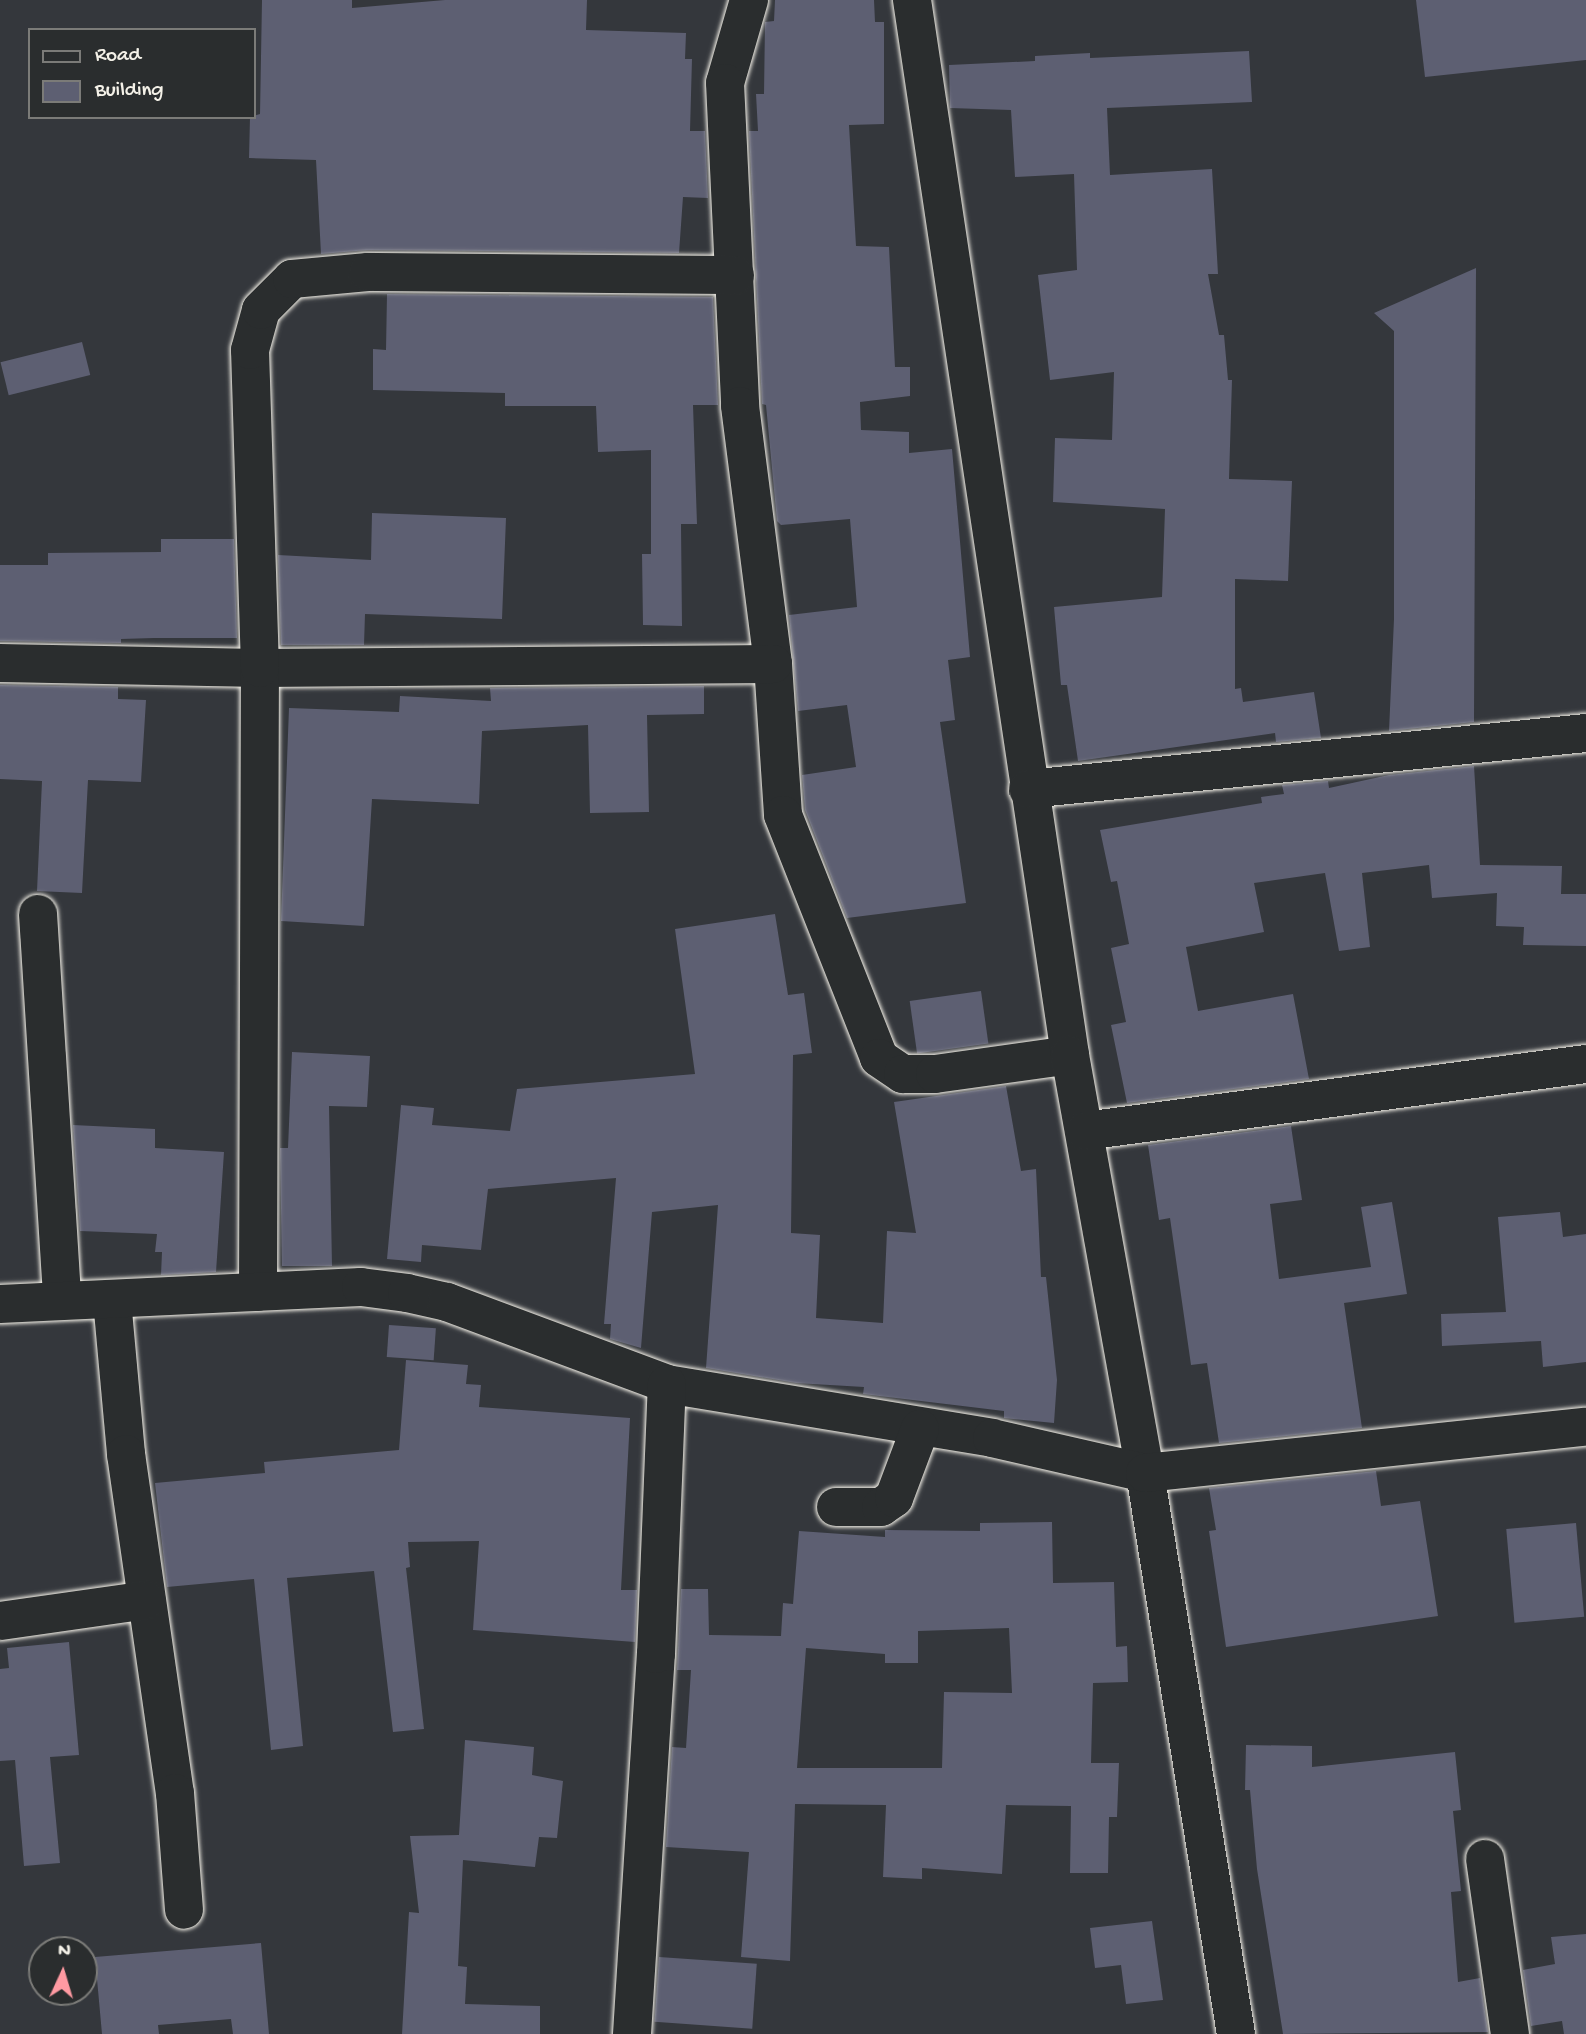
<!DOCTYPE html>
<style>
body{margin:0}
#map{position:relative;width:1586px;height:2034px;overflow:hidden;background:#34373c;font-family:"Gochi Hand",sans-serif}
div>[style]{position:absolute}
.building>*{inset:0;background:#5d5f72;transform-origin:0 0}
.roads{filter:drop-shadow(0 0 2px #f4f1e8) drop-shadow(0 0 2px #f4f1e8)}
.minor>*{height:38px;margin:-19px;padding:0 19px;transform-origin:19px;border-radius:19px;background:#2a2d2e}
span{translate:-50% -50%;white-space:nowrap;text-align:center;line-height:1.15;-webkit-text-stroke:6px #2a2d2e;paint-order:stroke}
.legend{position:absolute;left:28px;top:28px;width:228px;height:91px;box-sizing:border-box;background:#2a2d2e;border:2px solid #7b7b78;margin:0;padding:9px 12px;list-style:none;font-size:21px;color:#f4f1e8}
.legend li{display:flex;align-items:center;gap:14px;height:35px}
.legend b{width:35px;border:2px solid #7b7b78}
.north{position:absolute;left:28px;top:1936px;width:70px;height:70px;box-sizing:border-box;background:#2a2d2e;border:2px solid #7b7b78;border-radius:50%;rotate:4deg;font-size:19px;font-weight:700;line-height:28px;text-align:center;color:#f4f1e8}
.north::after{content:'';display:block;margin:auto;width:24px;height:32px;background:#ff9aa2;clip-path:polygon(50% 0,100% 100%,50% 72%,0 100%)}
</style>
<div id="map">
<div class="building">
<div style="clip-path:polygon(262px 0,352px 0,352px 8px,445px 0,587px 0,586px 30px,686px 33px,685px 59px,692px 59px,690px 131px,705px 131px,708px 198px,683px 197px,679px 253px,368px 250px,321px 254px,316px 160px,249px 158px,250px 117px,260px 114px)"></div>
<div style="clip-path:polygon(775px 0,874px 0,875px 22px,884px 22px,884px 124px,849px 125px,856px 246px,889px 247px,895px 367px,910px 367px,910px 396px,860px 402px,861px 430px,909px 432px,909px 453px,952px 449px,970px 657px,948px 660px,955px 720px,940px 722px,966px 903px,847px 918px,805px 810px,802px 775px,856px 767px,847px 705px,798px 711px,789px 615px,857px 607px,850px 519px,781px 525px,777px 521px,766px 405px,762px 404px,749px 131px,758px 131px,756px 94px,764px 94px,765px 22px,774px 21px)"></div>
<div style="clip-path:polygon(1416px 0,1586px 0,1586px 60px,1425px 77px)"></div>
<div style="clip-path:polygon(1249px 51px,1252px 102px,1107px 108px,1110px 175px,1212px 169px,1218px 274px,1208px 274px,1219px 335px,1224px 335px,1228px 380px,1232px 380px,1229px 479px,1292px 481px,1288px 581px,1235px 579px,1235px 689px,1241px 688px,1243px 702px,1314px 692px,1321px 738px,1276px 742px,1275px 733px,1078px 761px,1067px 685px,1061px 685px,1054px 607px,1162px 597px,1165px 509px,1053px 502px,1055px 438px,1112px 440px,1114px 372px,1050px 380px,1038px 275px,1077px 270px,1074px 174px,1015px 177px,1011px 110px,950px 108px,949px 65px,1035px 61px,1035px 56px,1090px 53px,1090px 58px)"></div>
<div style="clip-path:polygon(1476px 268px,1474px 722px,1389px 731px,1394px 619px,1394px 331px,1374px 313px)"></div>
<div style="clip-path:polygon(387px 294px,713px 297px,718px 405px,693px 405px,697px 524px,681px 524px,682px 626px,643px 625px,642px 554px,651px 554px,651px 450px,598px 452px,596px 406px,505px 406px,505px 393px,373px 390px,373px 349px,386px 350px)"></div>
<div style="left:82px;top:342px;width:34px;height:84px;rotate:76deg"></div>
<div style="clip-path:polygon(372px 513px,506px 518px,502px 619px,365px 614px,364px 645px,281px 645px,278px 555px,371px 560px)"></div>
<div style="clip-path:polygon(161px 539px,234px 539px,237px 638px,154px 638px,121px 639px,121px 643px,0 641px,0 565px,48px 565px,48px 553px,161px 552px)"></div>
<div style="clip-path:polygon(0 685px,118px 687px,118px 699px,146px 700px,141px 782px,88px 780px,82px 893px,37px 891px,42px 781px,0 779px)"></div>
<div style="clip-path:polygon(704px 686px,704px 714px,647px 715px,649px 812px,590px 813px,588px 725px,482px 731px,479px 804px,372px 799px,364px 926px,281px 921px,289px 708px,399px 712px,400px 696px,491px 701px,490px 688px)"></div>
<div style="clip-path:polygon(1474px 766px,1480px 865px,1562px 866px,1561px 894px,1586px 894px,1586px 946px,1523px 945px,1524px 927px,1496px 926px,1497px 893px,1432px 898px,1429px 865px,1362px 873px,1370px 947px,1339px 951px,1325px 873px,1254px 883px,1264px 932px,1186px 947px,1198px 1011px,1293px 994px,1309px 1079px,1127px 1103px,1111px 1025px,1126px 1022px,1111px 948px,1129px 944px,1117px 881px,1111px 882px,1100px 830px,1262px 803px,1261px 797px,1284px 794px,1282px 785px,1328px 781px,1329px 788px,1389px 775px)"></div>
<div style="clip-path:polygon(775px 914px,788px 995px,804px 993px,812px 1053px,793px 1055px,791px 1233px,820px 1235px,816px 1318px,883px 1323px,887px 1231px,916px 1233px,894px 1102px,1006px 1086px,1021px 1171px,1036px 1169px,1041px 1277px,1046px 1277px,1057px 1380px,1054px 1423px,1004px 1418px,1004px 1411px,863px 1394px,864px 1387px,796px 1383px,706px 1368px,718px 1205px,652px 1212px,641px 1348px,610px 1339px,611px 1324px,604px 1324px,616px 1178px,488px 1189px,481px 1250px,422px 1245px,421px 1262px,387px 1259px,401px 1105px,434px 1108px,432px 1125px,510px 1131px,517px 1089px,695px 1074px,675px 929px)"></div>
<div style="left:981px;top:991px;width:53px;height:72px;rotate:82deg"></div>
<div style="clip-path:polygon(292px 1052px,370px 1056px,367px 1107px,329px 1106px,332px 1266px,282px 1266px,280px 1148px,288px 1148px)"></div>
<div style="clip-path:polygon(73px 1125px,155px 1129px,155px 1148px,224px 1152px,216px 1272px,161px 1275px,162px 1252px,155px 1252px,157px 1234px,80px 1231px)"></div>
<div style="clip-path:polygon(1291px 1126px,1302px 1200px,1270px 1204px,1279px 1279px,1371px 1267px,1361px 1207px,1392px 1202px,1407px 1294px,1344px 1303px,1362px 1428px,1219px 1443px,1207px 1363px,1191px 1365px,1170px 1218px,1159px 1220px,1148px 1145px)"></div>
<div style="clip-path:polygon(1560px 1212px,1563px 1237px,1586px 1234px,1586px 1362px,1543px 1367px,1541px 1341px,1442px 1346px,1441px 1314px,1506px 1312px,1498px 1217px)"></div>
<div style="left:389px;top:1325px;width:47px;height:32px;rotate:4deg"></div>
<div style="clip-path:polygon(406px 1360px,468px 1365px,466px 1384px,481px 1385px,479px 1407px,630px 1418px,621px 1590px,637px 1590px,635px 1642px,473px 1630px,479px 1541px,408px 1542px,410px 1567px,406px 1568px,424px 1729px,393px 1732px,374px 1571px,287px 1578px,303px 1746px,271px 1750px,254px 1579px,167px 1587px,155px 1483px,265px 1473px,264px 1462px,399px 1450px)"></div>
<div style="clip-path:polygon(1376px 1471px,1381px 1506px,1420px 1501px,1438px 1616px,1226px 1647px,1209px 1531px,1216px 1530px,1209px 1488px)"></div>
<div style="clip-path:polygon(evenodd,1052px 1522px,1053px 1583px,1114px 1582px,1116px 1647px,1127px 1646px,1128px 1682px,1093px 1683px,1091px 1763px,1119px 1763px,1117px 1817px,1109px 1817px,1108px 1873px,1070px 1873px,1071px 1806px,1006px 1805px,1002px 1874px,922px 1868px,922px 1879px,883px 1877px,886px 1805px,795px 1804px,790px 1961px,741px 1957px,749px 1852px,666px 1847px,672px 1747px,686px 1748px,691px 1670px,677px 1670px,681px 1589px,708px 1589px,709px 1635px,781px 1636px,783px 1603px,793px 1604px,799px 1531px,885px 1537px,885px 1530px,980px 1531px,980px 1523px,1052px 1522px,1009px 1628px,1012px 1693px,944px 1692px,942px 1768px,797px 1768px,806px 1648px,885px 1654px,885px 1663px,918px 1663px,918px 1631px,1009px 1628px)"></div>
<div style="left:1576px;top:1523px;width:94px;height:70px;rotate:85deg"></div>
<div style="clip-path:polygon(69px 1642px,79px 1755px,50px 1757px,60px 1863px,24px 1866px,15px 1760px,0 1761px,0 1669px,9px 1668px,7px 1648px)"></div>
<div style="clip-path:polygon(465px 1740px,534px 1747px,532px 1775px,563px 1781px,557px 1838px,539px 1837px,535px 1867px,463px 1860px,458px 1966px,467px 1967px,465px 2004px,540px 2006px,540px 2034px,402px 2034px,409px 1912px,419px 1913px,410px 1836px,459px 1835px)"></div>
<div style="clip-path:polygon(1246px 1745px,1312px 1746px,1312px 1767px,1455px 1752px,1461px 1810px,1453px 1811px,1461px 1891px,1451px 1892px,1458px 1982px,1480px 1978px,1488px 2032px,1283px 2034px,1257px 1869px,1250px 1790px,1245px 1790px)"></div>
<div style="clip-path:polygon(1152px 1921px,1163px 2000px,1126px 2004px,1121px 1965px,1095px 1968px,1090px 1928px)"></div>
<div style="clip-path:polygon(1586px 1934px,1586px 2034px,1564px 2034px,1562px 2021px,1531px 2026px,1523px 1970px,1555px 1964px,1551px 1937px)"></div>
<div style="clip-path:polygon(261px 1943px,269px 2034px,233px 2034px,231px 2019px,158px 2025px,159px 2034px,102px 2034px,95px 1957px)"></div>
<div style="left:659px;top:1957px;width:98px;height:65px;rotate:4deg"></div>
</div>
<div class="roads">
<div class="minor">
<div style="left:749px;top:0;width:86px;rotate:106.1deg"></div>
<div style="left:725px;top:83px;width:323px;rotate:87.3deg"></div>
<div style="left:740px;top:406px;width:260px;rotate:82.7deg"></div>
<div style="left:773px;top:664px;width:151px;rotate:86.2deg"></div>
<div style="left:783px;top:815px;width:261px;rotate:68.4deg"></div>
<div style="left:879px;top:1058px;width:29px;rotate:34deg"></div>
<div style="left:903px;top:1074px;width:32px"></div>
<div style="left:935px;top:1074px;width:136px;rotate:-8deg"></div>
<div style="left:912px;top:0;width:1067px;rotate:81.48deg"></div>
<div style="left:1070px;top:1055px;width:425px;rotate:79.8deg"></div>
<div style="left:1145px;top:1473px;width:568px;rotate:80.79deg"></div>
<div style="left:0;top:663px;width:260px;rotate:1.1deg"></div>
<div style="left:260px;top:668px;width:513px;rotate:-0.45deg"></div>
<div style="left:1028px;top:789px;width:561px;rotate:-5.73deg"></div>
<div style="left:38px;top:914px;width:387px;rotate:86.4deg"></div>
<div style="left:1085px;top:1131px;width:505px;rotate:-7.62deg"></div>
<div style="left:258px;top:1292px;width:624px;rotate:-89.82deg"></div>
<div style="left:260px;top:668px;width:318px;rotate:-91.8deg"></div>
<div style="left:250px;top:350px;width:41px;rotate:-74.6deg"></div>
<div style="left:261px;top:310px;width:44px;rotate:-45deg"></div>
<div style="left:292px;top:279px;width:76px;rotate:-5.3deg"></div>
<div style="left:368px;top:272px;width:367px;rotate:0.5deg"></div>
<div style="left:112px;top:1300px;width:155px;rotate:84.8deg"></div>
<div style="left:126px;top:1454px;width:343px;rotate:81.8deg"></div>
<div style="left:175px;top:1793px;width:117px;rotate:85.6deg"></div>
<div style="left:0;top:1304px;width:361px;rotate:-2.7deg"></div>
<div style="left:361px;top:1287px;width:46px;rotate:7.4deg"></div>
<div style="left:407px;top:1293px;width:41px;rotate:12.7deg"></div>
<div style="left:447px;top:1302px;width:235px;rotate:20.4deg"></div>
<div style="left:667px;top:1384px;width:329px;rotate:9.4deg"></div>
<div style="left:992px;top:1438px;width:157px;rotate:12.9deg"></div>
<div style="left:1145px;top:1473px;width:443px;rotate:-6deg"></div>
<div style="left:836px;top:1507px;width:45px"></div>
<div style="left:881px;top:1507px;width:16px;rotate:-35deg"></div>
<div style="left:894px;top:1498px;width:74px;rotate:-69.4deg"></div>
<div style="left:0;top:1621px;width:148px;rotate:-8.1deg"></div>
<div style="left:1485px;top:1859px;width:177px;rotate:81.9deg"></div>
<div style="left:632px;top:2034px;width:381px;rotate:-86.4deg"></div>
<div style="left:656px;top:1654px;width:270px;rotate:-87.7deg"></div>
</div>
</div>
<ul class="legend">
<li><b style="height:9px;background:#2a2d2e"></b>Road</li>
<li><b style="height:19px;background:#5d5f72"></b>Building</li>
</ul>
<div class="north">N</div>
</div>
